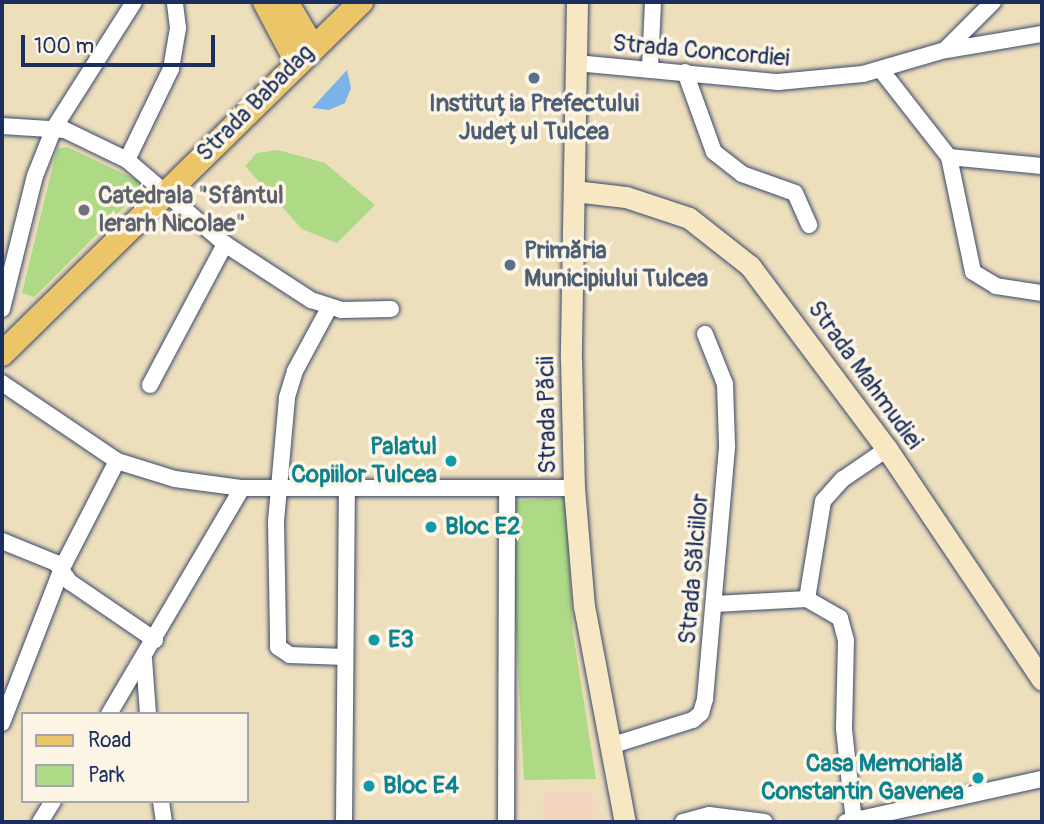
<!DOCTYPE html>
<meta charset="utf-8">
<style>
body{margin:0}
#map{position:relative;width:1044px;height:824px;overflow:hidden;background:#eddebc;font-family:Pangolin,sans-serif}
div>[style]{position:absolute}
.built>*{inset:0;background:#f5d3c1;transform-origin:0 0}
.green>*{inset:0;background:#aed985}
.water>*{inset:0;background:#7ab3ea}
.roads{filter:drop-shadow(0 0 2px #3a496c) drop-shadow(0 0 2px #3a496c)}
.street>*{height:16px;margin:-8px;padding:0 8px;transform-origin:8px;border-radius:8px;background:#fff}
.secondary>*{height:21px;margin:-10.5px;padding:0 10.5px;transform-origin:10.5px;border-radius:10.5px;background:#f7e8c3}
.primary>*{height:24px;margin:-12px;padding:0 12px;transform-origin:12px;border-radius:12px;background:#ecc569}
.dots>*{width:19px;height:19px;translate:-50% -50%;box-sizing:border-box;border:4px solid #fcf5e5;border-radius:50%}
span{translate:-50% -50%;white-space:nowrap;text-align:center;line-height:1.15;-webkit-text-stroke:7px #fcf5e5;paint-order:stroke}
.street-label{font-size:24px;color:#1b2f5e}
.service-label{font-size:24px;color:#4e5e75;font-weight:700}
.left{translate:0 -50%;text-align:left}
.worship-label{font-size:24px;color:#5b616d;font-weight:700}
.culture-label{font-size:24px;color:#0d838f;font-weight:700}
.right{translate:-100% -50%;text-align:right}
.frame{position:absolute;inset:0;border:4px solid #1b2f5e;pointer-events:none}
.legend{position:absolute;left:21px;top:712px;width:228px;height:91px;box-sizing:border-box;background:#fcf5e5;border:2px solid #a2a6af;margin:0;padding:9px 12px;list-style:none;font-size:21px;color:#1b2f5e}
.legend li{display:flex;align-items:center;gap:14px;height:35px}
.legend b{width:35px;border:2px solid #a2a6af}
.scale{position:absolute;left:21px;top:35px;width:194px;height:32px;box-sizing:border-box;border:4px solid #1b2f5e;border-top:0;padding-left:9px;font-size:21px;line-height:24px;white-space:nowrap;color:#1b2f5e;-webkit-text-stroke:5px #fcf5e5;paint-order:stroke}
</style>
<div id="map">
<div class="built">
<div style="left:593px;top:793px;width:29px;height:50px;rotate:90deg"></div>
</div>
<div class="green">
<div style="clip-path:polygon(67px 147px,141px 182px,142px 189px,34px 297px,22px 293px,57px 149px)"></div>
<div style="clip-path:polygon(278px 150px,325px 163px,375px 205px,337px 243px,302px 229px,245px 166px,257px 153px)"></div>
<div style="clip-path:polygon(566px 498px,573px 633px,596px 779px,524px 780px,509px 501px)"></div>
</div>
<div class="water">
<div style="clip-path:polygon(347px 70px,351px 88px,345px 103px,329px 110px,312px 108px)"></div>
</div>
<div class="roads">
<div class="street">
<div style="left:947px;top:50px;width:96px;rotate:-9.6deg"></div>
<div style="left:576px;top:63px;width:203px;rotate:5.4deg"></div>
<div style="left:778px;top:82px;width:85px;rotate:-5.4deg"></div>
<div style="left:863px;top:74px;width:85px;rotate:-16.3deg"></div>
<div style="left:945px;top:50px;width:68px;rotate:-45deg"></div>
<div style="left:650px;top:68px;width:66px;rotate:-87.4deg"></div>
<div style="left:881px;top:70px;width:110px;rotate:52deg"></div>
<div style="left:949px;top:157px;width:117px;rotate:78.2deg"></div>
<div style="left:973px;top:272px;width:27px;rotate:31deg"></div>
<div style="left:996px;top:286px;width:47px;rotate:8.7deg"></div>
<div style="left:685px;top:72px;width:85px;rotate:70.1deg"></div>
<div style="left:714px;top:152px;width:36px;rotate:38deg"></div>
<div style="left:742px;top:174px;width:56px;rotate:19.7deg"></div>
<div style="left:795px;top:193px;width:35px;rotate:66deg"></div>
<div style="left:2px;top:126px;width:63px;rotate:3.6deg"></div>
<div style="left:65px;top:130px;width:69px;rotate:25.8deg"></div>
<div style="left:127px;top:160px;width:129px;rotate:40.6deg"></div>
<div style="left:225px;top:244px;width:103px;rotate:33.1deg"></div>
<div style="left:311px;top:300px;width:32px;rotate:18deg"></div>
<div style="left:341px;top:310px;width:50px;rotate:-1.1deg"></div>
<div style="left:949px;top:157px;width:93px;rotate:5.5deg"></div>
<div style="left:127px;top:160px;width:101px;rotate:-64.2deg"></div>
<div style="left:171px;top:69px;width:42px;rotate:-80.3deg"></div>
<div style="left:178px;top:28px;width:26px;rotate:-97deg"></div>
<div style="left:329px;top:308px;width:72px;rotate:118.4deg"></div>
<div style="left:295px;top:371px;width:28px;rotate:107deg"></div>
<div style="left:287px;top:398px;width:123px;rotate:95.1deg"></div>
<div style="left:276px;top:521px;width:118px;rotate:89deg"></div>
<div style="left:278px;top:639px;width:8px;rotate:90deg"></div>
<div style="left:278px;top:647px;width:14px;rotate:34deg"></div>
<div style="left:290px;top:655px;width:55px;rotate:2.1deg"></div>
<div style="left:2px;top:309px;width:137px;rotate:-76.1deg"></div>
<div style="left:35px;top:176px;width:52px;rotate:-68.4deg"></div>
<div style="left:54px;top:128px;width:149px;rotate:-57.6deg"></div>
<div style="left:2px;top:383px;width:139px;rotate:34.1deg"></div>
<div style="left:117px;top:461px;width:61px;rotate:17.2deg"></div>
<div style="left:175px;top:479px;width:68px;rotate:7.7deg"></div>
<div style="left:242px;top:488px;width:332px"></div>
<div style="left:150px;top:385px;width:160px;rotate:-62deg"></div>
<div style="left:2px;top:541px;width:58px;rotate:22.2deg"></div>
<div style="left:56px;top:563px;width:24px;rotate:54deg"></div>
<div style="left:70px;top:582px;width:103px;rotate:34.3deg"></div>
<div style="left:807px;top:599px;width:99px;rotate:-80.7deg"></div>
<div style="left:823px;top:501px;width:30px;rotate:-48deg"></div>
<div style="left:843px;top:479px;width:53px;rotate:-34.3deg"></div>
<div style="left:715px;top:604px;width:92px;rotate:-3.1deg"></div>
<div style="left:807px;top:599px;width:38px;rotate:30deg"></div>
<div style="left:840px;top:618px;width:23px;rotate:75deg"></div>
<div style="left:846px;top:640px;width:89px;rotate:91.3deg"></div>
<div style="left:844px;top:729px;width:94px;rotate:83.9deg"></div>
<div style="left:144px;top:659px;width:55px;rotate:85.8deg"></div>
<div style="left:109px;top:714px;width:262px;rotate:-59.5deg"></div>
<div style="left:2px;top:723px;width:166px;rotate:-68.8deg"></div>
<div style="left:62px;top:568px;width:120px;rotate:-62.8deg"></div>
<div style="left:610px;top:746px;width:87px;rotate:-17.4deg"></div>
<div style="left:693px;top:720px;width:11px;rotate:-41deg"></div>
<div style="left:701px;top:713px;width:15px;rotate:-74deg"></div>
<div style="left:705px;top:699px;width:255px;rotate:-85deg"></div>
<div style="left:727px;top:445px;width:61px;rotate:-91.9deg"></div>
<div style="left:725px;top:384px;width:54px;rotate:-111.8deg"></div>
<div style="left:161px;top:801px;width:21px;rotate:82deg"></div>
<div style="left:40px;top:822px;width:25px;rotate:-58deg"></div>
<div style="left:344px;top:822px;width:334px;rotate:-89.5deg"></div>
<div style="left:506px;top:822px;width:333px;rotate:-89.8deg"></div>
<div style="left:683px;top:822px;width:27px;rotate:-15deg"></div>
<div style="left:709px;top:815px;width:56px;rotate:7.1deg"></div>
<div style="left:846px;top:822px;width:201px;rotate:-12.4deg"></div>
</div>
<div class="secondary">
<div style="left:577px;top:2px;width:356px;rotate:91deg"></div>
<div style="left:571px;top:358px;width:130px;rotate:88.7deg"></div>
<div style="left:574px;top:488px;width:118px;rotate:85.2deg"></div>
<div style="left:584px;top:606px;width:220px;rotate:79.3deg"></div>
<div style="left:574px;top:191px;width:52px;rotate:6.6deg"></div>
<div style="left:626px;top:197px;width:66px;rotate:18.4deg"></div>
<div style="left:689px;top:218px;width:78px;rotate:38.2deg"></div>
<div style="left:750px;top:266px;width:229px;rotate:53.2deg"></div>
<div style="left:887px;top:449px;width:278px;rotate:56.1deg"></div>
</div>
<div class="primary">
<div style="left:265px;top:2px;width:68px;rotate:61.9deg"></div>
<div style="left:286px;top:2px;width:51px;rotate:59.4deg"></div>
<div style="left:2px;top:354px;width:503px;rotate:-44.44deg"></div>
</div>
</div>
<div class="dots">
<div style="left:534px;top:78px;background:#5c6f8a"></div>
<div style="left:84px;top:210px;background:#6b7280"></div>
<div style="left:510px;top:265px;background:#5c6f8a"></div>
<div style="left:451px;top:461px;background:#0f9aa8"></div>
<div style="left:431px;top:527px;background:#0f9aa8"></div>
<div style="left:374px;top:640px;background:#0f9aa8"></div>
<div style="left:978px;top:778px;background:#0f9aa8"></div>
<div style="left:369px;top:786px;background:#0f9aa8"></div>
</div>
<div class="street-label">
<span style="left:701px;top:51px;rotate:5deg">Strada Concordiei</span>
<span style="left:255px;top:103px;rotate:-45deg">Strada Babadag</span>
<span style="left:865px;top:375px;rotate:54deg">Strada Mahmudiei</span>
<span style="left:547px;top:415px;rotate:-91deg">Strada Păcii</span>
<span style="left:694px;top:569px;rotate:-85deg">Strada Sălciilor</span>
</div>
<div class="service-label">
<span style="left:534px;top:118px">Instituția Prefectului<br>Județul Tulcea</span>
<span class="left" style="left:524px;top:265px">Primăria<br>Municipiului Tulcea</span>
</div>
<div class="worship-label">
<span class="left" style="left:98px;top:210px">Catedrala "Sfântul<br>Ierarh Nicolae"</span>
</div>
<div class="culture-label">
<span class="right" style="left:437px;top:461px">Palatul<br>Copiilor Tulcea</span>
<span class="left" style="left:445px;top:527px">Bloc E2</span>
<span class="left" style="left:388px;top:640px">E3</span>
<span class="right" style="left:964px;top:778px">Casa Memorială<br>Constantin Gavenea</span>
<span class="left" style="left:383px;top:786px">Bloc E4</span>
</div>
<div class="frame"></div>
<ul class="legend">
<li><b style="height:9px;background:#ecc569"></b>Road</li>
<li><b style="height:19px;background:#aed985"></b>Park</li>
</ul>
<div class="scale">100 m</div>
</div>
